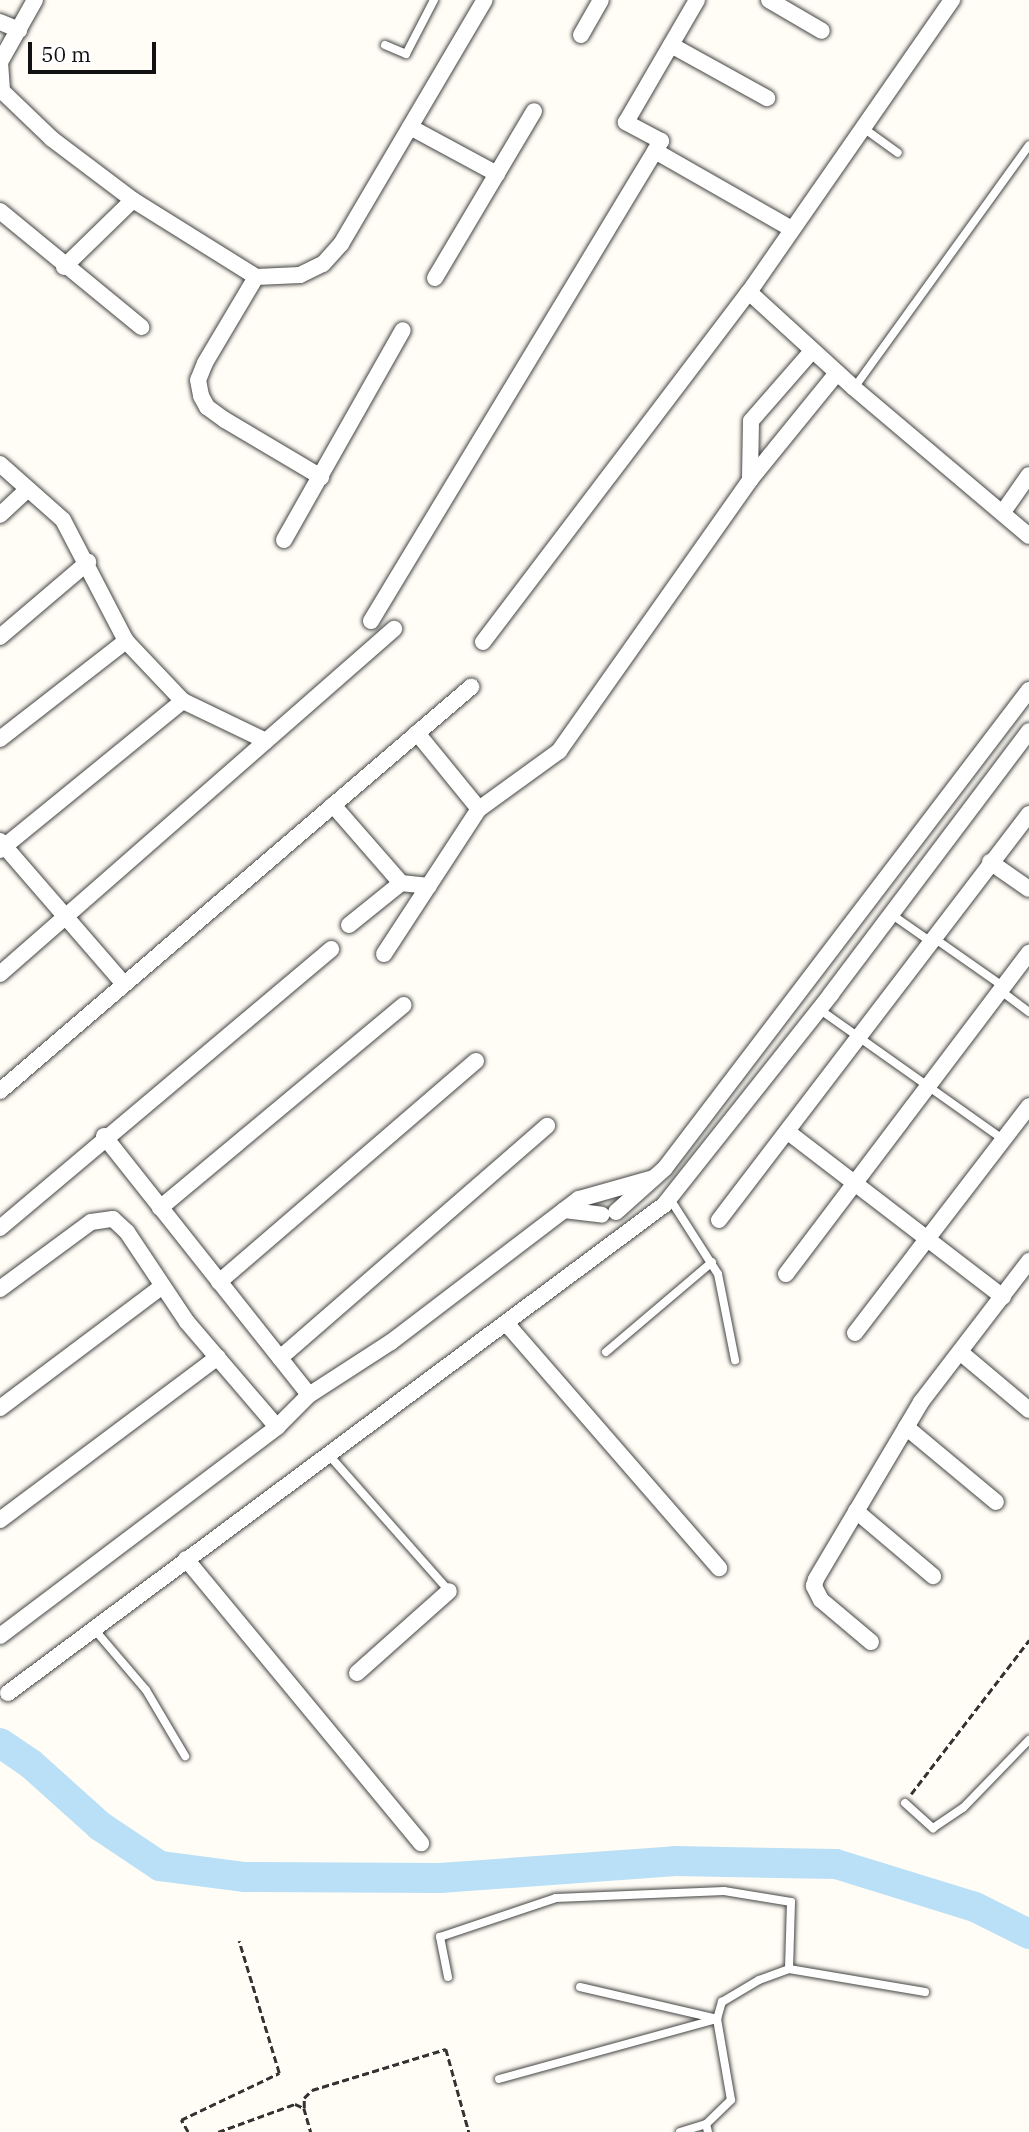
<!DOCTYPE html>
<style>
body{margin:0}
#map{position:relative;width:1029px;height:2132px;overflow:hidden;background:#fffdf5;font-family:"IBM Plex Serif",serif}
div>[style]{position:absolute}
.river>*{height:30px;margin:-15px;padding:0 15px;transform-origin:15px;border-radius:15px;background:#b9e0f7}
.path>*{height:2.5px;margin-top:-1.25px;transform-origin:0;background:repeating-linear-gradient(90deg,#333 0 7px,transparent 0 10.5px)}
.roads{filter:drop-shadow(0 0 2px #444) drop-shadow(0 0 2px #444)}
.service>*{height:8px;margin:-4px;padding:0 4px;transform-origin:4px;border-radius:4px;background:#fff}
.minor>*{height:16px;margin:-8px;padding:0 8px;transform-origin:8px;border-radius:8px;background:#fff}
span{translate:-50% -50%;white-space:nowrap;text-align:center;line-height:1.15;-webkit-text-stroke:7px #fff;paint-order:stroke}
.scale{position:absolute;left:28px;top:42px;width:128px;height:32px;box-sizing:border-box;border:4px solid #111;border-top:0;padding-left:9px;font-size:21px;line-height:24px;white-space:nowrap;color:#111;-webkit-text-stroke:5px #fff;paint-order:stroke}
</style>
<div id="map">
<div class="river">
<div style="left:0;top:1743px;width:37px;rotate:34deg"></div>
<div style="left:31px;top:1764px;width:93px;rotate:41.9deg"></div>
<div style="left:100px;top:1826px;width:72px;rotate:33.7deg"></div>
<div style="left:160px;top:1866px;width:86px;rotate:7.4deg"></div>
<div style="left:245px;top:1877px;width:195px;rotate:0.3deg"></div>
<div style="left:440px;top:1878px;width:236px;rotate:-4.1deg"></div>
<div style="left:675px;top:1861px;width:161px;rotate:1.1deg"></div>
<div style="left:836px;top:1864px;width:145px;rotate:17.2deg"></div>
<div style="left:975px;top:1907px;width:60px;rotate:26.6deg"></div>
</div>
<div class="path">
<div style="left:911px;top:1794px;width:194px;rotate:-52.5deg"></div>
<div style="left:304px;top:2108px;width:10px;rotate:-90deg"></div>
<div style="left:304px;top:2098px;width:11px;rotate:-45deg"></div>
<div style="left:312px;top:2090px;width:140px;rotate:-17deg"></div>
<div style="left:446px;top:2049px;width:86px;rotate:74.5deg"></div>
<div style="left:188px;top:2132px;width:14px;rotate:-120deg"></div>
<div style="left:181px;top:2120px;width:109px;rotate:-25.6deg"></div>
<div style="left:279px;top:2073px;width:138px;rotate:-106.9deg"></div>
<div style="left:218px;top:2132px;width:82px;rotate:-20deg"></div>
<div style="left:295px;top:2104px;width:10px;rotate:24deg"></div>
<div style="left:304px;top:2108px;width:25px;rotate:74deg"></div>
</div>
<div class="roads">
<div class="service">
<div style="left:385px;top:45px;width:23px;rotate:23deg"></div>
<div style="left:406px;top:54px;width:61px;rotate:-62.6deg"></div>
<div style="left:862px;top:127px;width:44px;rotate:35.8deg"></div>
<div style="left:854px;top:388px;width:299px;rotate:-54.2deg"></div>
<div style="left:891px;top:914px;width:49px;rotate:35deg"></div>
<div style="left:934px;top:938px;width:85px;rotate:35deg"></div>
<div style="left:1001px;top:991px;width:35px;rotate:37deg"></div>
<div style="left:819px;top:1009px;width:227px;rotate:35.3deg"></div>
<div style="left:670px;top:1199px;width:89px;rotate:57.4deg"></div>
<div style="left:718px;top:1274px;width:88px;rotate:78.8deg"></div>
<div style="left:606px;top:1352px;width:139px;rotate:-40.3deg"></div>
<div style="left:328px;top:1454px;width:183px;rotate:48.5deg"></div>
<div style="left:94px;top:1629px;width:80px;rotate:49.6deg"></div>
<div style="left:146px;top:1690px;width:77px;rotate:59.4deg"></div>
<div style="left:905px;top:1803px;width:38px;rotate:42deg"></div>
<div style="left:933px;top:1828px;width:36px;rotate:-34deg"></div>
<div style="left:963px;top:1808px;width:95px;rotate:-45.9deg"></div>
<div style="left:448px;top:1977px;width:41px;rotate:-101.3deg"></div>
<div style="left:440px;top:1937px;width:122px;rotate:-18.6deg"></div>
<div style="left:556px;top:1898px;width:168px;rotate:-2.4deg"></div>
<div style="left:724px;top:1891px;width:68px;rotate:9.3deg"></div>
<div style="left:791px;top:1902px;width:67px;rotate:91.7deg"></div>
<div style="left:580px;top:1987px;width:141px;rotate:13.1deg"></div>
<div style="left:717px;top:2019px;width:18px;rotate:-74deg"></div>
<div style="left:722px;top:2002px;width:43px;rotate:-30.7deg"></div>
<div style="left:759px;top:1980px;width:32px;rotate:-20deg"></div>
<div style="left:789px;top:1969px;width:138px;rotate:9.6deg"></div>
<div style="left:499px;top:2079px;width:226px;rotate:-15.4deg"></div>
<div style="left:717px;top:2019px;width:82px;rotate:80.2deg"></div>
<div style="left:731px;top:2100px;width:35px;rotate:136deg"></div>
<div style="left:680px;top:2132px;width:27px;rotate:-17deg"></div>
<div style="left:706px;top:2124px;width:8px;rotate:76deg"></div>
</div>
<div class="minor">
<div style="left:35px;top:0;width:71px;rotate:119.4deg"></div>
<div style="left:0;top:62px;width:29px;rotate:86deg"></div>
<div style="left:2px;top:91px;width:69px;rotate:43.8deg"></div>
<div style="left:52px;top:139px;width:101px;rotate:37deg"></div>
<div style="left:133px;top:200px;width:145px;rotate:32deg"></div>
<div style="left:256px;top:277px;width:44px;rotate:-2.6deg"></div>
<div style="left:300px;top:275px;width:25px;rotate:-26deg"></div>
<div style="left:323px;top:264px;width:27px;rotate:-48deg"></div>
<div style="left:341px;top:244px;width:283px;rotate:-59.5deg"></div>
<div style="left:769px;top:0;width:61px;rotate:30.3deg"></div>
<div style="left:0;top:22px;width:21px;rotate:23deg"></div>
<div style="left:581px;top:35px;width:40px;rotate:-60.3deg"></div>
<div style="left:671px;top:45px;width:110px;rotate:28.9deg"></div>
<div style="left:410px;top:127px;width:99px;rotate:28.4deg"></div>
<div style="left:655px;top:151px;width:155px;rotate:29.7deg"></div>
<div style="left:0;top:211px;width:183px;rotate:39.4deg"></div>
<div style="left:64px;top:267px;width:96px;rotate:-44.2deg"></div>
<div style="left:256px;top:277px;width:100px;rotate:120.7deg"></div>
<div style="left:205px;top:363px;width:18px;rotate:112deg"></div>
<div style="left:198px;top:380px;width:16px;rotate:79deg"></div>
<div style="left:201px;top:396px;width:13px;rotate:61deg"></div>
<div style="left:207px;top:407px;width:22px;rotate:36deg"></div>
<div style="left:225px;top:420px;width:112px;rotate:30.7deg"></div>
<div style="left:435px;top:278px;width:194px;rotate:-59.3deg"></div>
<div style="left:749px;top:292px;width:142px;rotate:42.4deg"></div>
<div style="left:854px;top:388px;width:229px;rotate:40.2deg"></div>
<div style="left:812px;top:351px;width:93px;rotate:131.1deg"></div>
<div style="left:751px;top:421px;width:59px;rotate:91deg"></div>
<div style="left:750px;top:480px;width:138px;rotate:-50.9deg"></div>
<div style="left:0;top:464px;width:84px;rotate:41.6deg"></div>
<div style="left:63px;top:520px;width:136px;rotate:62.5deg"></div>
<div style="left:126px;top:641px;width:83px;rotate:46.5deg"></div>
<div style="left:183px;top:701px;width:92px;rotate:25.7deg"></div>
<div style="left:1003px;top:512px;width:45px;rotate:-54.9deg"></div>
<div style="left:0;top:515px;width:38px;rotate:-43deg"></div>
<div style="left:284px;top:540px;width:241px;rotate:-60.5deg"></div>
<div style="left:371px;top:621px;width:561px;rotate:-58.86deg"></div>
<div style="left:661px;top:141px;width:40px;rotate:-152deg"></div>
<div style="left:626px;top:122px;width:141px;rotate:-59.8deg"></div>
<div style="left:0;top:637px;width:116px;rotate:-40.4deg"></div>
<div style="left:483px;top:642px;width:440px;rotate:-52.8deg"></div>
<div style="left:749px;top:292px;width:356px;rotate:-55.2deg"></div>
<div style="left:417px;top:733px;width:98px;rotate:50.8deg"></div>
<div style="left:0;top:739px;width:160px;rotate:-37.9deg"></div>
<div style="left:333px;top:805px;width:103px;rotate:48.9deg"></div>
<div style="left:0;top:841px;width:189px;rotate:49.1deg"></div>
<div style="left:0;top:850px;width:236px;rotate:-39.2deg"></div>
<div style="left:990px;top:862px;width:47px;rotate:34.7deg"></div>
<div style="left:349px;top:925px;width:67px;rotate:-38.9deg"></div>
<div style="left:401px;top:883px;width:28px;rotate:6deg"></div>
<div style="left:384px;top:954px;width:173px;rotate:-56.8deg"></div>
<div style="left:479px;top:809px;width:99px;rotate:-35.9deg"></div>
<div style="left:559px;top:751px;width:332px;rotate:-54.8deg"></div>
<div style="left:0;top:974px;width:524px;rotate:-41.21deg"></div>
<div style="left:0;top:1091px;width:621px;rotate:-40.62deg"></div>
<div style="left:788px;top:1132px;width:271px;rotate:37.5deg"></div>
<div style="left:104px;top:1136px;width:330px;rotate:51.6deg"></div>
<div style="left:160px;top:1208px;width:317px;rotate:-39.8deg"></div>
<div style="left:564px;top:1210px;width:38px;rotate:7deg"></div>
<div style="left:616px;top:1212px;width:66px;rotate:-41.9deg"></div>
<div style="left:665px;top:1168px;width:601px;rotate:-52.71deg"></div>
<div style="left:719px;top:1220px;width:511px;rotate:-52.64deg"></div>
<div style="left:0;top:1228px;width:433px;rotate:-40.1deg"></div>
<div style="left:786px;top:1274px;width:403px;rotate:-52.9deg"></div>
<div style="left:219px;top:1282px;width:339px;rotate:-40.7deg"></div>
<div style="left:0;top:1289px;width:113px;rotate:-36.4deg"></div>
<div style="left:91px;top:1222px;width:22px;rotate:-8deg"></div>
<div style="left:113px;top:1219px;width:19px;rotate:43deg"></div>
<div style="left:127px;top:1232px;width:108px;rotate:56.3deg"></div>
<div style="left:187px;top:1322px;width:138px;rotate:49.4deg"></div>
<div style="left:506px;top:1323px;width:325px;rotate:49deg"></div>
<div style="left:855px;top:1333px;width:286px;rotate:-52.5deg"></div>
<div style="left:960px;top:1352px;width:90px;rotate:40deg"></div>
<div style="left:280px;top:1358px;width:354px;rotate:-41deg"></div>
<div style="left:0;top:1408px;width:201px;rotate:-36.9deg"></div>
<div style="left:906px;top:1427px;width:117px;rotate:39.8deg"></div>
<div style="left:856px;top:1511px;width:101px;rotate:40.2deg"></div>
<div style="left:0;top:1520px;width:272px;rotate:-36.8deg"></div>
<div style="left:186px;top:1559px;width:369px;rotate:50.4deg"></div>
<div style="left:0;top:1636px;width:347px;rotate:-37deg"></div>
<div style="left:277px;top:1427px;width:45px;rotate:-45deg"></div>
<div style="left:309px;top:1395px;width:98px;rotate:-32.9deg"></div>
<div style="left:391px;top:1342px;width:236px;rotate:-37.3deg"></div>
<div style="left:579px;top:1199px;width:77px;rotate:-15.8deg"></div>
<div style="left:871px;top:1642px;width:65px;rotate:-140deg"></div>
<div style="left:821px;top:1600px;width:16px;rotate:-117deg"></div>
<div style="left:814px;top:1586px;width:7px;rotate:-74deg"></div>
<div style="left:816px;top:1579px;width:206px;rotate:-59.3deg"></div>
<div style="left:921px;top:1402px;width:178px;rotate:-52.5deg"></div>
<div style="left:357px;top:1673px;width:123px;rotate:-41.7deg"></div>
<div style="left:8px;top:1693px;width:818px;rotate:-36.65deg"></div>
<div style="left:664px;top:1205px;width:269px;rotate:-51.6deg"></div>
<div style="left:831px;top:994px;width:329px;rotate:-53deg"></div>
</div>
</div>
<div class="scale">50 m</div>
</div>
